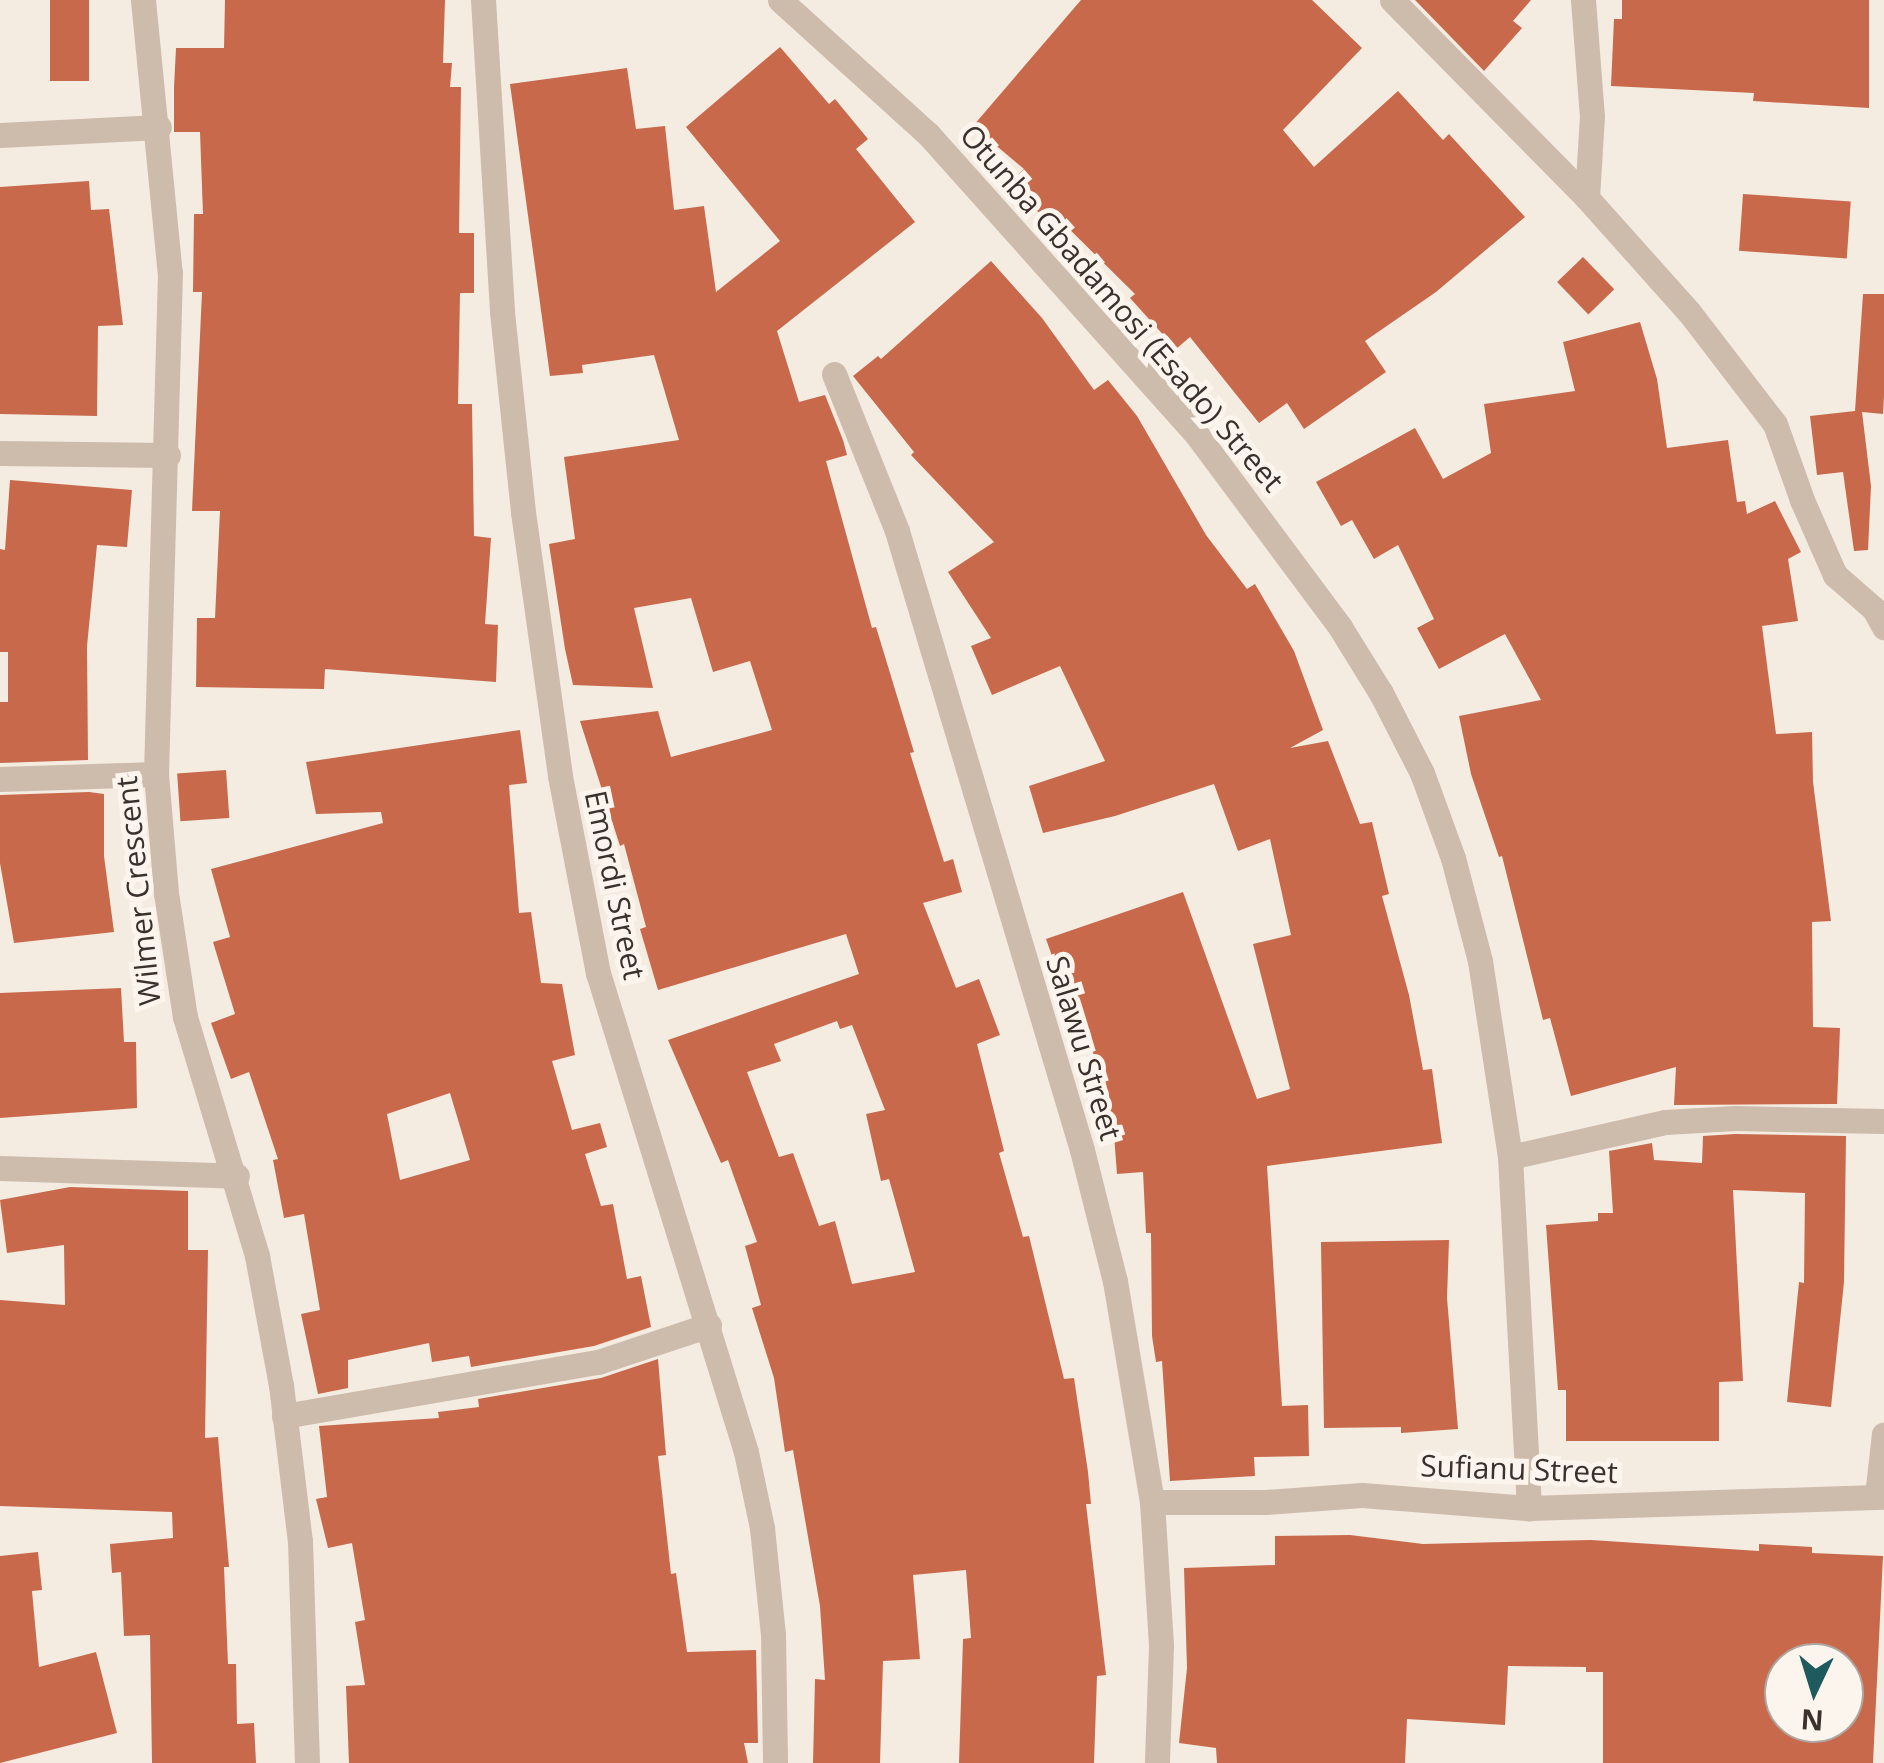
<!DOCTYPE html>
<style>
body{margin:0}
#map{position:relative;width:1884px;height:1763px;overflow:hidden;background:#f4ebe1;font-family:"Open Sans",sans-serif}
div>[style]{position:absolute}
.building>*{inset:0;background:#c8694b;transform-origin:0 0}
.minor>*{height:25px;margin:-12.5px;padding:0 12.5px;transform-origin:12.5px;border-radius:12.5px;background:#cdbbac}
span{translate:-50% -50%;white-space:nowrap;text-align:center;line-height:1.15;-webkit-text-stroke:10px #fbf5ee;paint-order:stroke}
.street-label{font-size:30px;color:#3b302b}
.north{position:absolute;left:1764px;top:1643px;width:100px;height:100px;box-sizing:border-box;background:#fbf5ee;border:2px solid #aea6a0;border-radius:50%;rotate:184deg;font-size:28px;font-weight:700;line-height:40px;text-align:center;color:#3b302b}
.north::after{content:'';display:block;margin:auto;width:35px;height:45px;background:#1f5a5e;clip-path:polygon(50% 0,100% 100%,50% 72%,0 100%)}
</style>
<div id="map">
<div class="building">
<div style="left:50px;top:0;width:39px;height:81px"></div>
<div style="clip-path:polygon(225px 0,445px 0,443px 63px,452px 63px,450px 87px,461px 87px,459px 233px,474px 233px,474px 293px,460px 293px,458px 404px,472px 404px,474px 536px,491px 538px,485px 624px,498px 625px,496px 682px,325px 669px,324px 689px,196px 687px,197px 618px,215px 618px,220px 511px,192px 511px,202px 292px,193px 292px,194px 214px,203px 214px,200px 132px,174px 132px,174px 87px,176px 48px,224px 48px)"></div>
<div style="clip-path:polygon(1081px 0,1312px 0,1362px 48px,1283px 130px,1314px 167px,1398px 91px,1443px 140px,1449px 134px,1525px 217px,1436px 292px,1365px 341px,1386px 372px,1304px 429px,1287px 403px,1259px 423px,1190px 337px,1176px 349px,1130px 298px,1135px 294px,1049px 209px,1042px 216px,1010px 182px,1024px 169px,973px 126px)"></div>
<div style="clip-path:polygon(1415px 0,1531px 0,1513px 21px,1522px 28px,1484px 71px)"></div>
<div style="clip-path:polygon(1622px 0,1869px 0,1869px 108px,1753px 101px,1754px 93px,1611px 86px,1614px 19px,1622px 19px)"></div>
<div style="clip-path:polygon(evenodd,780px 47px,829px 104px,835px 99px,868px 139px,856px 149px,915px 222px,777px 331px,799px 402px,825px 395px,843px 440px,847px 455px,826px 461px,872px 628px,876px 627px,914px 752px,910px 753px,944px 862px,953px 859px,962px 892px,923px 903px,956px 988px,979px 979px,1000px 1035px,977px 1044px,1004px 1151px,999px 1153px,1023px 1237px,1029px 1236px,1064px 1379px,1074px 1378px,1088px 1472px,1091px 1504px,1086px 1504px,1106px 1675px,1097px 1676px,1094px 1763px,959px 1763px,963px 1639px,971px 1638px,966px 1570px,913px 1575px,920px 1659px,883px 1661px,880px 1763px,813px 1763px,815px 1679px,825px 1680px,820px 1606px,793px 1450px,785px 1452px,774px 1378px,752px 1308px,761px 1305px,745px 1246px,757px 1242px,728px 1160px,721px 1163px,668px 1040px,859px 974px,846px 934px,658px 990px,640px 929px,646px 927px,624px 844px,620px 846px,580px 721px,658px 711px,671px 757px,772px 730px,750px 661px,713px 672px,691px 598px,634px 608px,653px 688px,573px 685px,565px 649px,549px 544px,575px 539px,564px 457px,679px 440px,654px 355px,582px 365px,583px 373px,550px 376px,510px 84px,627px 68px,636px 129px,665px 126px,674px 210px,704px 206px,716px 292px,780px 241px,686px 127px,780px 47px,837px 1021px,840px 1029px,852px 1025px,885px 1110px,866px 1114px,881px 1181px,889px 1179px,915px 1272px,852px 1284px,835px 1221px,819px 1226px,793px 1153px,779px 1157px,747px 1072px,781px 1061px,774px 1044px,837px 1021px)"></div>
<div style="clip-path:polygon(89px 181px,91px 210px,109px 209px,123px 325px,98px 326px,97px 416px,0 414px,0 187px)"></div>
<div style="left:1743px;top:194px;width:108px;height:57px;rotate:4deg"></div>
<div style="left:1583px;top:257px;width:45px;height:36px;rotate:46deg"></div>
<div style="clip-path:polygon(991px 261px,1042px 318px,1094px 390px,1108px 380px,1137px 416px,1206px 535px,1247px 589px,1255px 584px,1294px 651px,1323px 730px,1290px 748px,1328px 741px,1360px 824px,1372px 822px,1389px 894px,1382px 896px,1409px 995px,1423px 1070px,1432px 1069px,1442px 1143px,1267px 1166px,1282px 1406px,1308px 1405px,1309px 1456px,1254px 1457px,1255px 1476px,1170px 1481px,1162px 1361px,1156px 1362px,1152px 1336px,1151px 1233px,1146px 1233px,1143px 1172px,1117px 1174px,1113px 1122px,1107px 1123px,1093px 1071px,1098px 1070px,1075px 989px,1065px 993px,1046px 939px,1183px 892px,1257px 1099px,1290px 1089px,1253px 944px,1291px 935px,1270px 839px,1238px 851px,1214px 784px,1115px 816px,1043px 833px,1029px 786px,1105px 761px,1060px 666px,992px 695px,971px 646px,991px 638px,948px 572px,994px 542px,911px 455px,914px 452px,853px 376px,878px 356px,881px 359px)"></div>
<div style="clip-path:polygon(1863px 294px,1884px 294px,1884px 396px,1883px 414px,1862px 412px,1871px 486px,1868px 550px,1854px 551px,1843px 472px,1817px 475px,1810px 416px,1855px 411px)"></div>
<div style="clip-path:polygon(1640px 322px,1657px 379px,1667px 448px,1728px 440px,1737px 502px,1745px 501px,1747px 514px,1775px 501px,1801px 552px,1788px 559px,1798px 621px,1762px 626px,1776px 734px,1812px 732px,1813px 782px,1831px 921px,1812px 922px,1813px 1027px,1840px 1028px,1837px 1104px,1674px 1105px,1676px 1067px,1571px 1096px,1550px 1018px,1543px 1020px,1502px 856px,1499px 857px,1471px 774px,1459px 716px,1541px 700px,1505px 634px,1439px 669px,1417px 628px,1434px 619px,1398px 545px,1374px 559px,1352px 520px,1341px 526px,1316px 482px,1415px 428px,1443px 479px,1491px 453px,1484px 404px,1575px 391px,1563px 342px)"></div>
<div style="clip-path:polygon(10px 480px,132px 490px,127px 547px,97px 545px,87px 646px,88px 760px,0 763px,0 702px,8px 702px,8px 652px,0 652px,0 549px,5px 550px)"></div>
<div style="clip-path:polygon(evenodd,520px 730px,527px 783px,509px 785px,519px 913px,531px 912px,541px 983px,562px 984px,575px 1055px,552px 1061px,572px 1130px,600px 1123px,607px 1147px,585px 1154px,601px 1206px,613px 1204px,627px 1279px,641px 1276px,651px 1327px,594px 1346px,471px 1367px,469px 1356px,432px 1362px,429px 1343px,348px 1360px,348px 1388px,318px 1394px,301px 1314px,320px 1310px,304px 1214px,284px 1218px,273px 1160px,278px 1159px,249px 1072px,231px 1079px,211px 1023px,235px 1014px,213px 942px,230px 937px,211px 869px,383px 823px,381px 812px,316px 814px,306px 762px,520px 730px,450px 1093px,470px 1160px,400px 1180px,387px 1114px,450px 1093px)"></div>
<div style="left:226px;top:770px;width:48px;height:49px;rotate:86deg"></div>
<div style="clip-path:polygon(89px 792px,104px 794px,104px 856px,114px 932px,14px 943px,0 863px,0 795px)"></div>
<div style="clip-path:polygon(121px 988px,124px 1042px,136px 1042px,137px 1108px,0 1118px,0 993px)"></div>
<div style="clip-path:polygon(1735px 1134px,1846px 1136px,1844px 1282px,1831px 1407px,1787px 1402px,1799px 1282px,1804px 1283px,1805px 1193px,1733px 1190px,1743px 1381px,1719px 1382px,1719px 1441px,1566px 1441px,1566px 1390px,1558px 1390px,1546px 1225px,1598px 1221px,1598px 1213px,1613px 1213px,1609px 1151px,1652px 1143px,1654px 1160px,1702px 1163px,1703px 1136px)"></div>
<div style="clip-path:polygon(70px 1187px,188px 1191px,188px 1250px,208px 1250px,205px 1438px,218px 1437px,229px 1567px,224px 1567px,228px 1664px,236px 1664px,237px 1724px,254px 1723px,256px 1763px,152px 1763px,150px 1635px,124px 1636px,121px 1572px,112px 1573px,110px 1544px,173px 1538px,172px 1512px,0 1506px,0 1300px,65px 1305px,64px 1245px,7px 1253px,0 1200px)"></div>
<div style="clip-path:polygon(1449px 1240px,1447px 1298px,1458px 1429px,1401px 1433px,1401px 1427px,1324px 1428px,1321px 1242px)"></div>
<div style="clip-path:polygon(658px 1359px,666px 1455px,658px 1456px,671px 1574px,676px 1573px,687px 1652px,756px 1650px,758px 1743px,744px 1743px,748px 1763px,349px 1763px,346px 1686px,365px 1685px,355px 1622px,365px 1620px,352px 1543px,328px 1548px,316px 1499px,327px 1497px,319px 1426px,439px 1418px,438px 1412px,479px 1407px,478px 1399px,601px 1378px)"></div>
<div style="clip-path:polygon(evenodd,1350px 1535px,1423px 1544px,1591px 1540px,1759px 1551px,1759px 1544px,1812px 1547px,1812px 1553px,1883px 1556px,1873px 1763px,1603px 1763px,1603px 1672px,1586px 1672px,1586px 1667px,1508px 1666px,1505px 1725px,1407px 1719px,1405px 1763px,1217px 1763px,1216px 1748px,1179px 1743px,1187px 1668px,1184px 1568px,1275px 1565px,1275px 1536px,1350px 1535px,1784px 1663px,1844px 1663px,1844px 1723px,1784px 1723px,1784px 1663px)"></div>
<div style="clip-path:polygon(38px 1552px,42px 1590px,32px 1591px,39px 1667px,96px 1652px,117px 1733px,0 1763px,0 1556px)"></div>
</div>
<div class="minor">
<div style="left:143px;top:0;width:274px;rotate:84.4deg"></div>
<div style="left:170px;top:273px;width:501px;rotate:91.6deg"></div>
<div style="left:156px;top:774px;width:119px;rotate:85.2deg"></div>
<div style="left:166px;top:893px;width:125px;rotate:81.3deg"></div>
<div style="left:185px;top:1017px;width:250px;rotate:73.2deg"></div>
<div style="left:257px;top:1256px;width:131px;rotate:79.5deg"></div>
<div style="left:281px;top:1385px;width:157px;rotate:83.1deg"></div>
<div style="left:300px;top:1541px;width:222px;rotate:88.2deg"></div>
<div style="left:483px;top:0;width:313px;rotate:86.5deg"></div>
<div style="left:502px;top:312px;width:201px;rotate:84deg"></div>
<div style="left:523px;top:512px;width:267px;rotate:82deg"></div>
<div style="left:560px;top:776px;width:201px;rotate:79.1deg"></div>
<div style="left:598px;top:973px;width:501px;rotate:72.83deg"></div>
<div style="left:746px;top:1452px;width:78px;rotate:78.1deg"></div>
<div style="left:762px;top:1528px;width:107px;rotate:84.1deg"></div>
<div style="left:773px;top:1634px;width:129px;rotate:89.1deg"></div>
<div style="left:780px;top:0;width:200px;rotate:42.2deg"></div>
<div style="left:928px;top:134px;width:404px;rotate:48.2deg"></div>
<div style="left:1197px;top:435px;width:239px;rotate:53.3deg"></div>
<div style="left:1340px;top:627px;width:78px;rotate:58.2deg"></div>
<div style="left:1381px;top:693px;width:90px;rotate:62.9deg"></div>
<div style="left:1422px;top:773px;width:90px;rotate:70deg"></div>
<div style="left:1453px;top:858px;width:106px;rotate:75.3deg"></div>
<div style="left:1480px;top:961px;width:198px;rotate:81.3deg"></div>
<div style="left:1510px;top:1157px;width:352px;rotate:86.9deg"></div>
<div style="left:1392px;top:0;width:278px;rotate:45.4deg"></div>
<div style="left:1587px;top:198px;width:153px;rotate:48.2deg"></div>
<div style="left:1689px;top:312px;width:141px;rotate:52.5deg"></div>
<div style="left:1775px;top:424px;width:81px;rotate:70.4deg"></div>
<div style="left:1802px;top:500px;width:82px;rotate:66.3deg"></div>
<div style="left:1835px;top:575px;width:52px;rotate:41.1deg"></div>
<div style="left:1874px;top:609px;width:21px;rotate:61deg"></div>
<div style="left:1583px;top:0;width:116px;rotate:85.6deg"></div>
<div style="left:1592px;top:116px;width:82px;rotate:93.5deg"></div>
<div style="left:0;top:135px;width:159px;rotate:-2.9deg"></div>
<div style="left:834px;top:374px;width:169px;rotate:68.1deg"></div>
<div style="left:897px;top:531px;width:646px;rotate:73.36deg"></div>
<div style="left:1082px;top:1150px;width:135px;rotate:75.9deg"></div>
<div style="left:1115px;top:1281px;width:224px;rotate:80.5deg"></div>
<div style="left:1152px;top:1502px;width:144px;rotate:86.4deg"></div>
<div style="left:1161px;top:1646px;width:117px;rotate:92deg"></div>
<div style="left:0;top:453px;width:168px;rotate:0.7deg"></div>
<div style="left:0;top:779px;width:156px;rotate:-1.8deg"></div>
<div style="left:1510px;top:1157px;width:159px;rotate:-12.7deg"></div>
<div style="left:1665px;top:1122px;width:70px;rotate:-3.3deg"></div>
<div style="left:1735px;top:1118px;width:149px;rotate:1.2deg"></div>
<div style="left:0;top:1168px;width:237px;rotate:1.9deg"></div>
<div style="left:284px;top:1416px;width:319px;rotate:-9.8deg"></div>
<div style="left:598px;top:1362px;width:117px;rotate:-18.4deg"></div>
<div style="left:1877px;top:1496px;width:62px;rotate:-83.6deg"></div>
<div style="left:1152px;top:1502px;width:113px"></div>
<div style="left:1265px;top:1502px;width:97px;rotate:-4.1deg"></div>
<div style="left:1362px;top:1495px;width:168px;rotate:4.5deg"></div>
<div style="left:1529px;top:1508px;width:355px;rotate:-1.8deg"></div>
</div>
<div class="street-label">
<span style="left:1122px;top:308px;rotate:49deg">Otunba Gbadamosi (Esado) Street</span>
<span style="left:615px;top:885px;rotate:78deg">Emordi Street</span>
<span style="left:138px;top:891px;rotate:-96deg">Wilmer Crescent</span>
<span style="left:1084px;top:1048px;rotate:73deg">Salawu Street</span>
<span style="left:1519px;top:1469px;rotate:2deg">Sufianu Street</span>
</div>
<div class="north">N</div>
</div>
